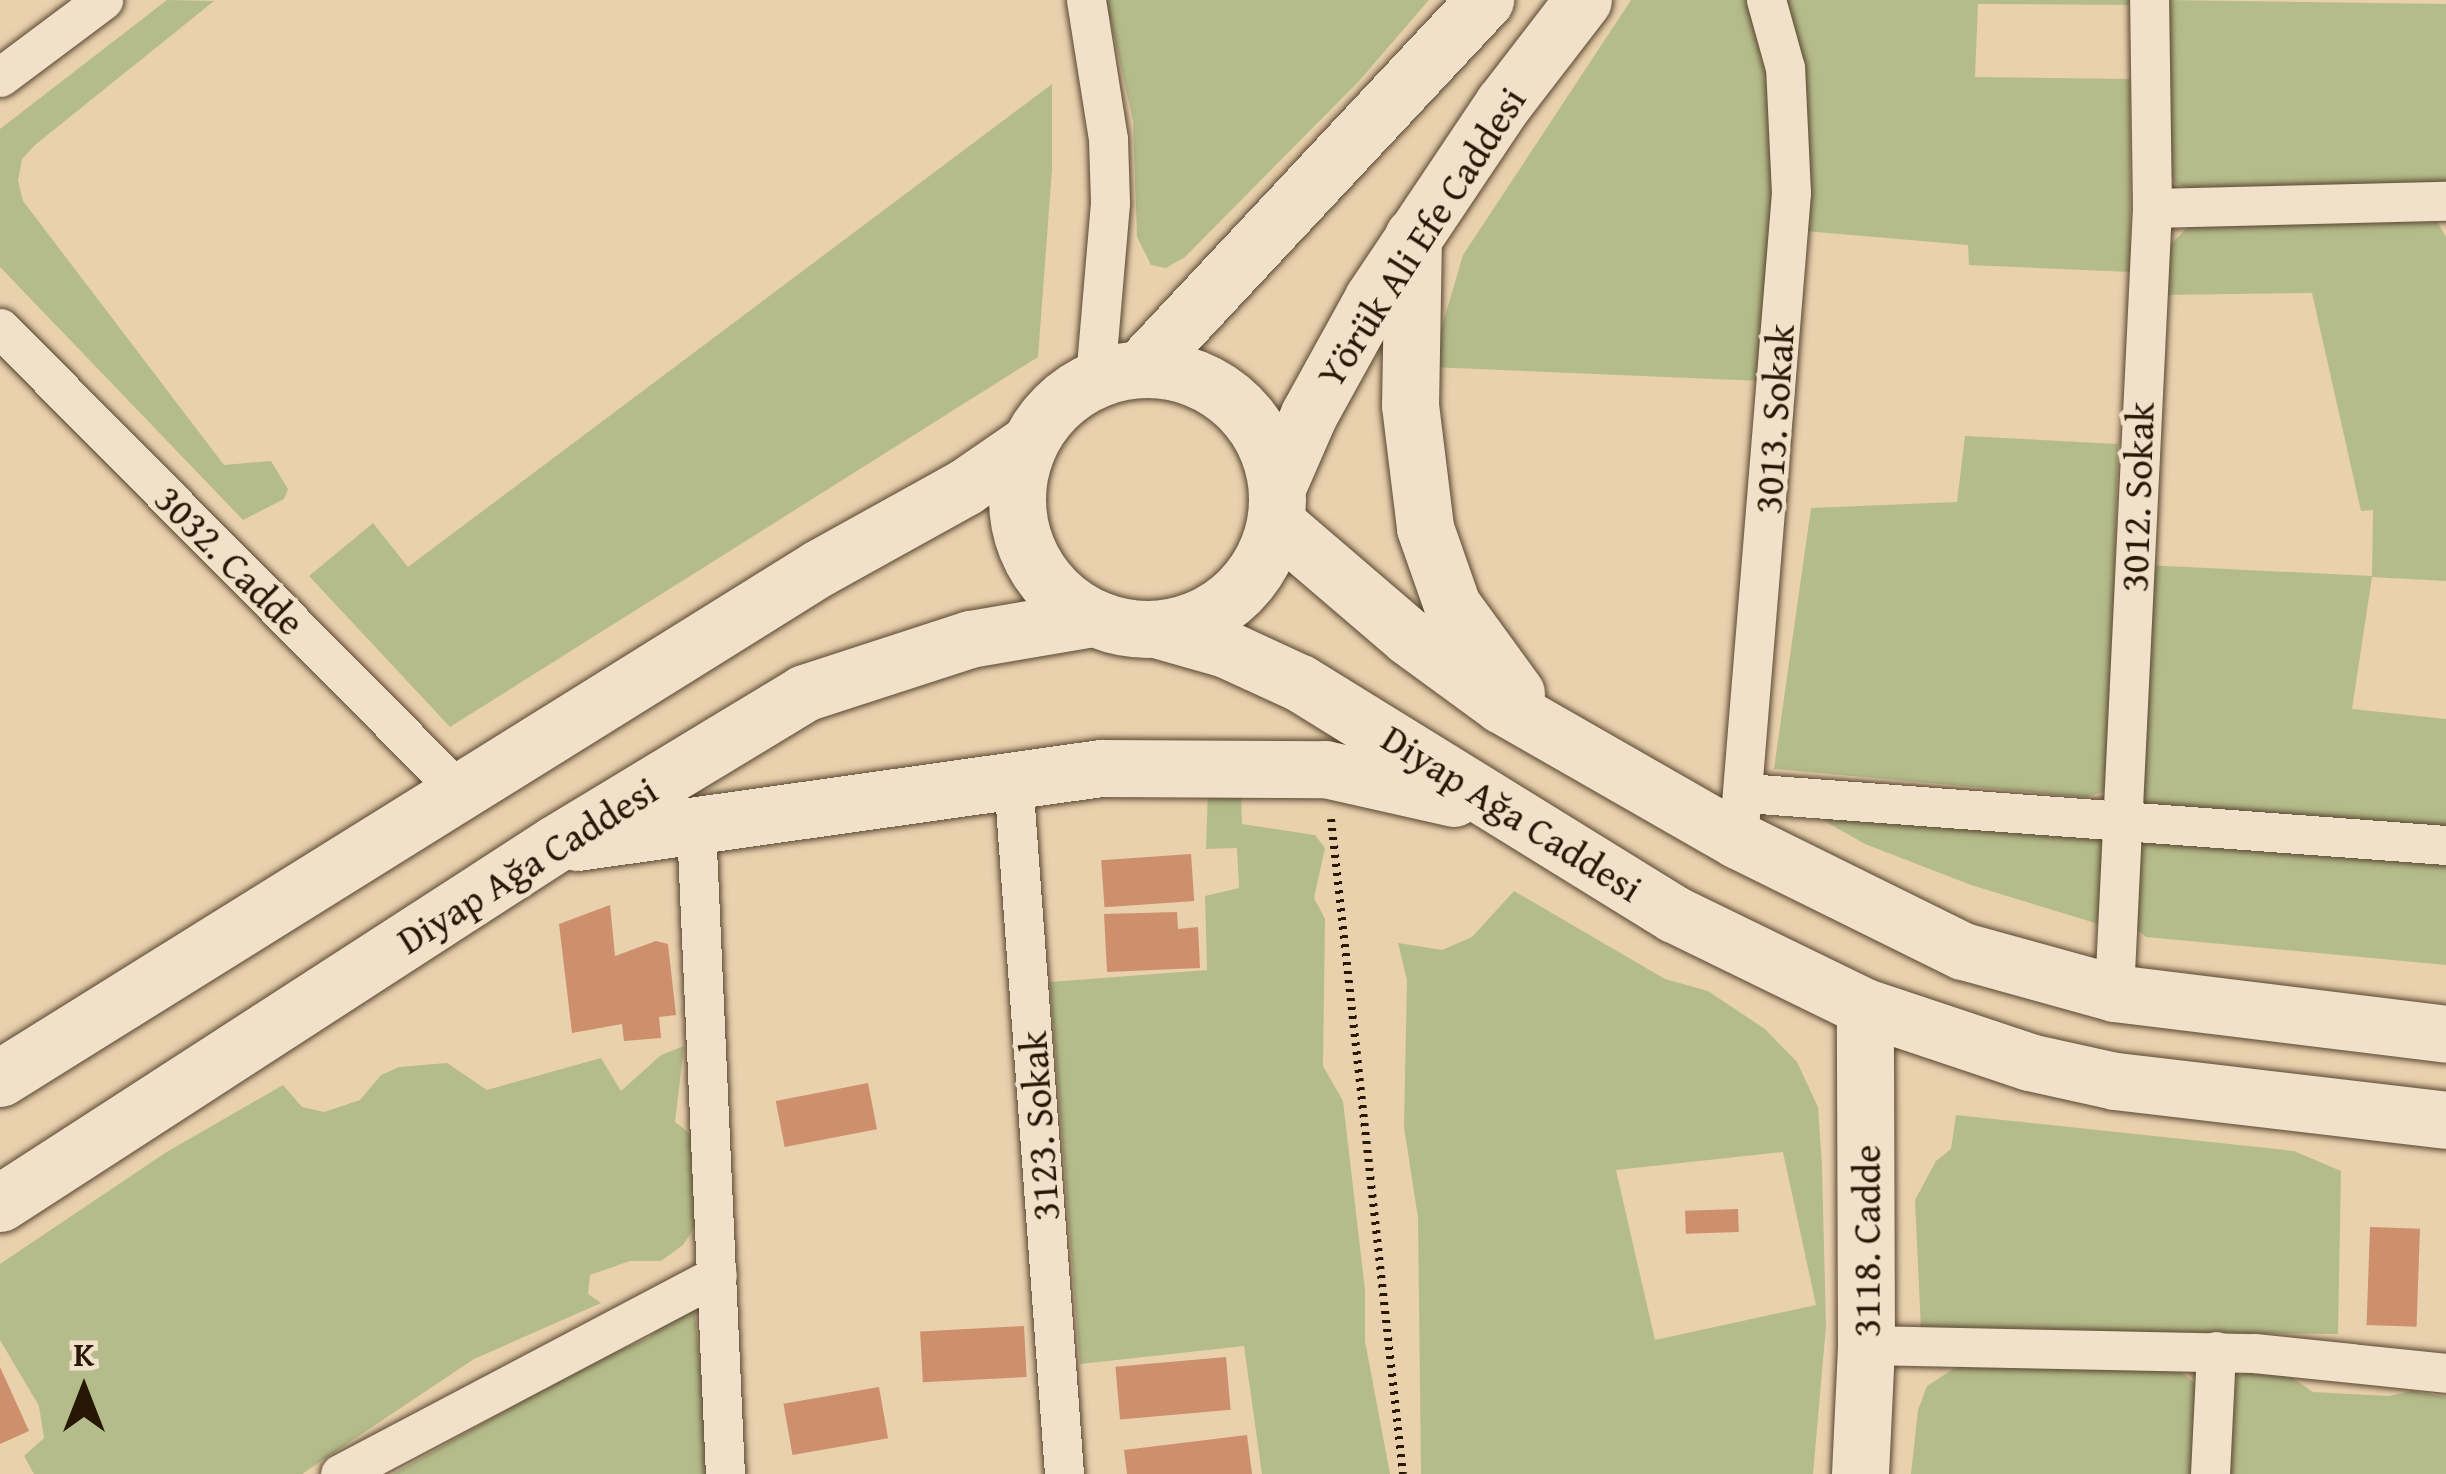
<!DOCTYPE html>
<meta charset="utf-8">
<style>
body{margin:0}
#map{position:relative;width:2446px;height:1474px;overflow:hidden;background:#e9d1ae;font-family:"Gentium Book Plus",serif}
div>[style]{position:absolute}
.green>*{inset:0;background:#b5bc8b}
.building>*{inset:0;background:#ce8f6c;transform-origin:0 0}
.path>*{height:8px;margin-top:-4px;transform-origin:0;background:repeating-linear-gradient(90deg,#271805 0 3px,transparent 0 9px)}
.roads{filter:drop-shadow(0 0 3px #58462f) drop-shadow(0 0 3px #58462f)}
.street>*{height:39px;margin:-19.5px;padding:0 19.5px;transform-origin:19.5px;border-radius:19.5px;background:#f1e1ca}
.secondary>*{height:57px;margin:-28.5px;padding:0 28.5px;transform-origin:28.5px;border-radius:28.5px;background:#f1e1ca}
.secondary>.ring{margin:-28.5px;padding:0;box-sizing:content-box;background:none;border:57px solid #f1e1ca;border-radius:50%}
span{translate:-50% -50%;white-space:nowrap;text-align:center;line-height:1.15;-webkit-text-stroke:9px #f1e1ca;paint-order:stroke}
.street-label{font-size:39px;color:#271805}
.north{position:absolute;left:24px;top:1330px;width:120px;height:120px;-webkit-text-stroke:9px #f1e1ca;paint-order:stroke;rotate:0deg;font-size:33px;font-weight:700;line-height:48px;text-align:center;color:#271805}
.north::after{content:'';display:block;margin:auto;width:42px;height:54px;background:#271805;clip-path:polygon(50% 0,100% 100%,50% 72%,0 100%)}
</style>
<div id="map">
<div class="green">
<div style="clip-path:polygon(167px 0,214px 1px,35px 145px,22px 159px,18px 181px,23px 201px,224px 465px,271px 461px,288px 489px,284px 499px,243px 520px,0 267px,0 129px)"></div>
<div style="clip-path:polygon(1106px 0,1429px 0,1359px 81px,1185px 257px,1166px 268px,1151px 265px,1137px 237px,1133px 121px)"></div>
<div style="clip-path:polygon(1631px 0,1748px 0,1762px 28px,1777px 136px,1761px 381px,1430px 367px,1463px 255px)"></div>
<div style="clip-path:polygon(1774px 0,2133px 0,2132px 5px,1978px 4px,1975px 77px,2130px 79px,2130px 272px,1969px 265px,1968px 245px,1793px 230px)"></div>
<div style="clip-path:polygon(2165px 0,2446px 4px,2446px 183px,2195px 190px,2175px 183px,2169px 171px)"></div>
<div style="clip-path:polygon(1052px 84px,1052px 169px,1038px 357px,450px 727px,309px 576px,373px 523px,408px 567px)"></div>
<div style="clip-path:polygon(2434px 216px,2446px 237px,2446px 581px,2372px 577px,2352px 709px,2446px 719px,2446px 831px,2145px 803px,2140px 786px,2146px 565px,2372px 576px,2373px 510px,2361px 511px,2312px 293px,2160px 295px,2164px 251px,2188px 227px)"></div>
<div style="clip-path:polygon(1965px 436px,2118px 444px,2109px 777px,2104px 792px,2085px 797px,1774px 769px,1811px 508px,1957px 502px)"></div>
<div style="clip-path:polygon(1208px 789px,1241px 795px,1242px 824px,1315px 835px,1325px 848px,1314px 898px,1325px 919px,1323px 1066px,1343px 1101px,1365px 1290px,1365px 1341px,1390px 1474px,1262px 1474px,1244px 1346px,1080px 1364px,1050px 982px,1207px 970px,1205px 896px,1239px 888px,1237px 848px,1206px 849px)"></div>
<div style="clip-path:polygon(1812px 814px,2103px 833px,2102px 925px,1971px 885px,1865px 844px)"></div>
<div style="clip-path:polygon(2141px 839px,2446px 858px,2446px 965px,2146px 937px,2133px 926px,2133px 849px)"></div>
<div style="clip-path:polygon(evenodd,1514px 891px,1665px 979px,1708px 991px,1765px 1029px,1797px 1062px,1818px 1107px,1822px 1166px,1826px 1326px,1813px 1474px,1421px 1474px,1418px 1218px,1404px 1127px,1407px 980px,1398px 943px,1442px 950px,1472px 937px,1514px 891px,1783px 1152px,1816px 1305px,1655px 1340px,1616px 1170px,1783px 1152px)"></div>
<div style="clip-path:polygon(684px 1046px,675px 1122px,693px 1136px,696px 1225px,683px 1245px,661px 1261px,630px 1261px,590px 1275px,588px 1294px,601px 1303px,474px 1359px,302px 1474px,34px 1474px,24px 1456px,44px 1438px,39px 1406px,0 1340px,0 1264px,165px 1153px,283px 1085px,302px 1107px,324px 1112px,360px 1100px,381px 1075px,399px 1067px,447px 1063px,487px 1090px,601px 1058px,621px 1091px,661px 1055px)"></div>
<div style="clip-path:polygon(1956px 1115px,2294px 1151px,2341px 1171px,2338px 1334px,1921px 1330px,1915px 1200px,1936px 1161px,1951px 1149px)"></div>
<div style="clip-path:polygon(694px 1306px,711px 1474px,393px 1474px,592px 1362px,649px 1338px,677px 1312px)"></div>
<div style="clip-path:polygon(1961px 1364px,2180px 1371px,2202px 1389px,2197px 1474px,1911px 1474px,1918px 1410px,1927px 1386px)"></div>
<div style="clip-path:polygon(2280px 1369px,2313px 1392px,2389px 1396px,2412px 1391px,2446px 1397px,2446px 1474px,2230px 1474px,2236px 1378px,2247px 1371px)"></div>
</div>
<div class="building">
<div style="left:1191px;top:854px;width:47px;height:90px;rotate:86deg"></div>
<div style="clip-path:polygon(610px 905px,615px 956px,656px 941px,668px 944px,676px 1015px,659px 1017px,661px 1038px,624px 1041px,622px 1024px,572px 1033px,559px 924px)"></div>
<div style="clip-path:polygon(1177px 912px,1178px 929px,1198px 927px,1200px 968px,1107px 972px,1104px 914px)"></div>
<div style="left:868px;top:1083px;width:47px;height:94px;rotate:79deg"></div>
<div style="left:1738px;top:1209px;width:23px;height:53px;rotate:88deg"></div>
<div style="left:2370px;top:1227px;width:50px;height:98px;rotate:2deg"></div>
<div style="left:1024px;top:1326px;width:51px;height:104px;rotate:87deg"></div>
<div style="left:1226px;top:1357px;width:53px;height:111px;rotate:85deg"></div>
<div style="clip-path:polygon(0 1367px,29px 1431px,0 1444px)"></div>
<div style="left:879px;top:1387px;width:52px;height:97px;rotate:80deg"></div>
<div style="clip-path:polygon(1247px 1435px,1252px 1474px,1127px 1474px,1124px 1450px)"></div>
</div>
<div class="path">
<div style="left:1331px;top:819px;width:659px;rotate:83.73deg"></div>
</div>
<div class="roads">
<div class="street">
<div style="left:1086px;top:0;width:141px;rotate:81deg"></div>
<div style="left:1108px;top:139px;width:64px;rotate:88.2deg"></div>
<div style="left:1110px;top:203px;width:177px;rotate:94.9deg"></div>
<div style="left:0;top:77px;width:129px;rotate:-36.8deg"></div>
<div style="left:2152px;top:208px;width:294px;rotate:-1.4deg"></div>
<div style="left:0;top:328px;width:653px;rotate:45.25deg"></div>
<div style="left:1013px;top:779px;width:697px;rotate:85.8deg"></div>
<div style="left:1746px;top:793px;width:702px;rotate:4.25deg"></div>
<div style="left:696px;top:826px;width:649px;rotate:87.44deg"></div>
<div style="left:1738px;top:840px;width:649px;rotate:-85.32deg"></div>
<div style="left:1791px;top:193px;width:125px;rotate:-92.7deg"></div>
<div style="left:1785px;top:68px;width:71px;rotate:-105.6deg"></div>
<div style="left:2114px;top:993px;width:786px;rotate:-87.23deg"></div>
<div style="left:2152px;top:208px;width:208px;rotate:-90.8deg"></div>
<div style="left:1866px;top:1345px;width:388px;rotate:1.2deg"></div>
<div style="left:2254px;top:1353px;width:193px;rotate:5.9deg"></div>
<div style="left:340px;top:1474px;width:426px;rotate:-27.8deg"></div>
<div style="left:2210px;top:1474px;width:123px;rotate:-87.2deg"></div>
</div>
<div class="secondary">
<div style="left:1413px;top:236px;width:169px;rotate:91deg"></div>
<div style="left:1410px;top:405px;width:124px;rotate:83deg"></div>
<div style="left:1425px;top:528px;width:82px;rotate:70.7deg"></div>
<div style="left:1452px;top:605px;width:109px;rotate:54deg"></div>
<div style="left:1141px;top:368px;width:504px;rotate:-46.93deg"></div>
<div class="ring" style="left:1017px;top:369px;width:203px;height:203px"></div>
<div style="left:1278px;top:485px;width:77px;rotate:-66.4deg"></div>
<div style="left:1309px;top:414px;width:132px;rotate:-61.1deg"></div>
<div style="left:1373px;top:298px;width:234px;rotate:-56.2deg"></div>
<div style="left:1503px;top:104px;width:131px;rotate:-52.4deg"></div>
<div style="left:1276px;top:523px;width:175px;rotate:40.6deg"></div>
<div style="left:1409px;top:637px;width:115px;rotate:36.2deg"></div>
<div style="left:1502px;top:705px;width:272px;rotate:29.8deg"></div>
<div style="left:1738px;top:840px;width:251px;rotate:26.3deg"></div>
<div style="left:1963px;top:951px;width:157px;rotate:15.5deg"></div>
<div style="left:2114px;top:993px;width:335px;rotate:7deg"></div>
<div style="left:1156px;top:629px;width:73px;rotate:15.9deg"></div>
<div style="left:1226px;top:649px;width:81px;rotate:24.7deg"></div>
<div style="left:1300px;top:683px;width:440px;rotate:31.7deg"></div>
<div style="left:1674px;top:914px;width:212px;rotate:26deg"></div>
<div style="left:1865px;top:1007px;width:173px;rotate:18.5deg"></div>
<div style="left:2029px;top:1062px;width:88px;rotate:12.5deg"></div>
<div style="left:2115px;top:1081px;width:333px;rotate:6.7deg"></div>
<div style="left:577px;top:842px;width:529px;rotate:-8.04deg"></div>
<div style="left:1101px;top:768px;width:224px;rotate:0.3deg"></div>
<div style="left:1325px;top:769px;width:132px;rotate:12.7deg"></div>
<div style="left:0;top:1078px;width:965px;rotate:-31.91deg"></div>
<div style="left:819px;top:568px;width:167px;rotate:-29deg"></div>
<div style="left:965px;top:487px;width:78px;rotate:-34.5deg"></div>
<div style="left:0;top:1203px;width:661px;rotate:-32.9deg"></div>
<div style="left:555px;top:844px;width:291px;rotate:-31.2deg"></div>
<div style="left:804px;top:693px;width:175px;rotate:-18deg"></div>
<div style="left:970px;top:639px;width:125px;rotate:-9.7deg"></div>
<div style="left:1860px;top:1474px;width:129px;rotate:-87.3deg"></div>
<div style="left:1866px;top:1345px;width:338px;rotate:-90.2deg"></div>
</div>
</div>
<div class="street-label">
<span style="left:1421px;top:237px;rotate:-57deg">Yörük Ali Efe Caddesi</span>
<span style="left:1774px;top:419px;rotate:-86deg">3013. Sokak</span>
<span style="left:2137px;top:497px;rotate:-88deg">3012. Sokak</span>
<span style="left:230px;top:560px;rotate:45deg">3032. Cadde</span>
<span style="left:1512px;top:813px;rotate:32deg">Diyap Ağa Caddesi</span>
<span style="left:527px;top:865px;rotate:-32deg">Diyap Ağa Caddesi</span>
<span style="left:1039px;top:1126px;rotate:-94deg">3123. Sokak</span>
<span style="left:1866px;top:1241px;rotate:-90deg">3118. Cadde</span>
</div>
<div class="north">K</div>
</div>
